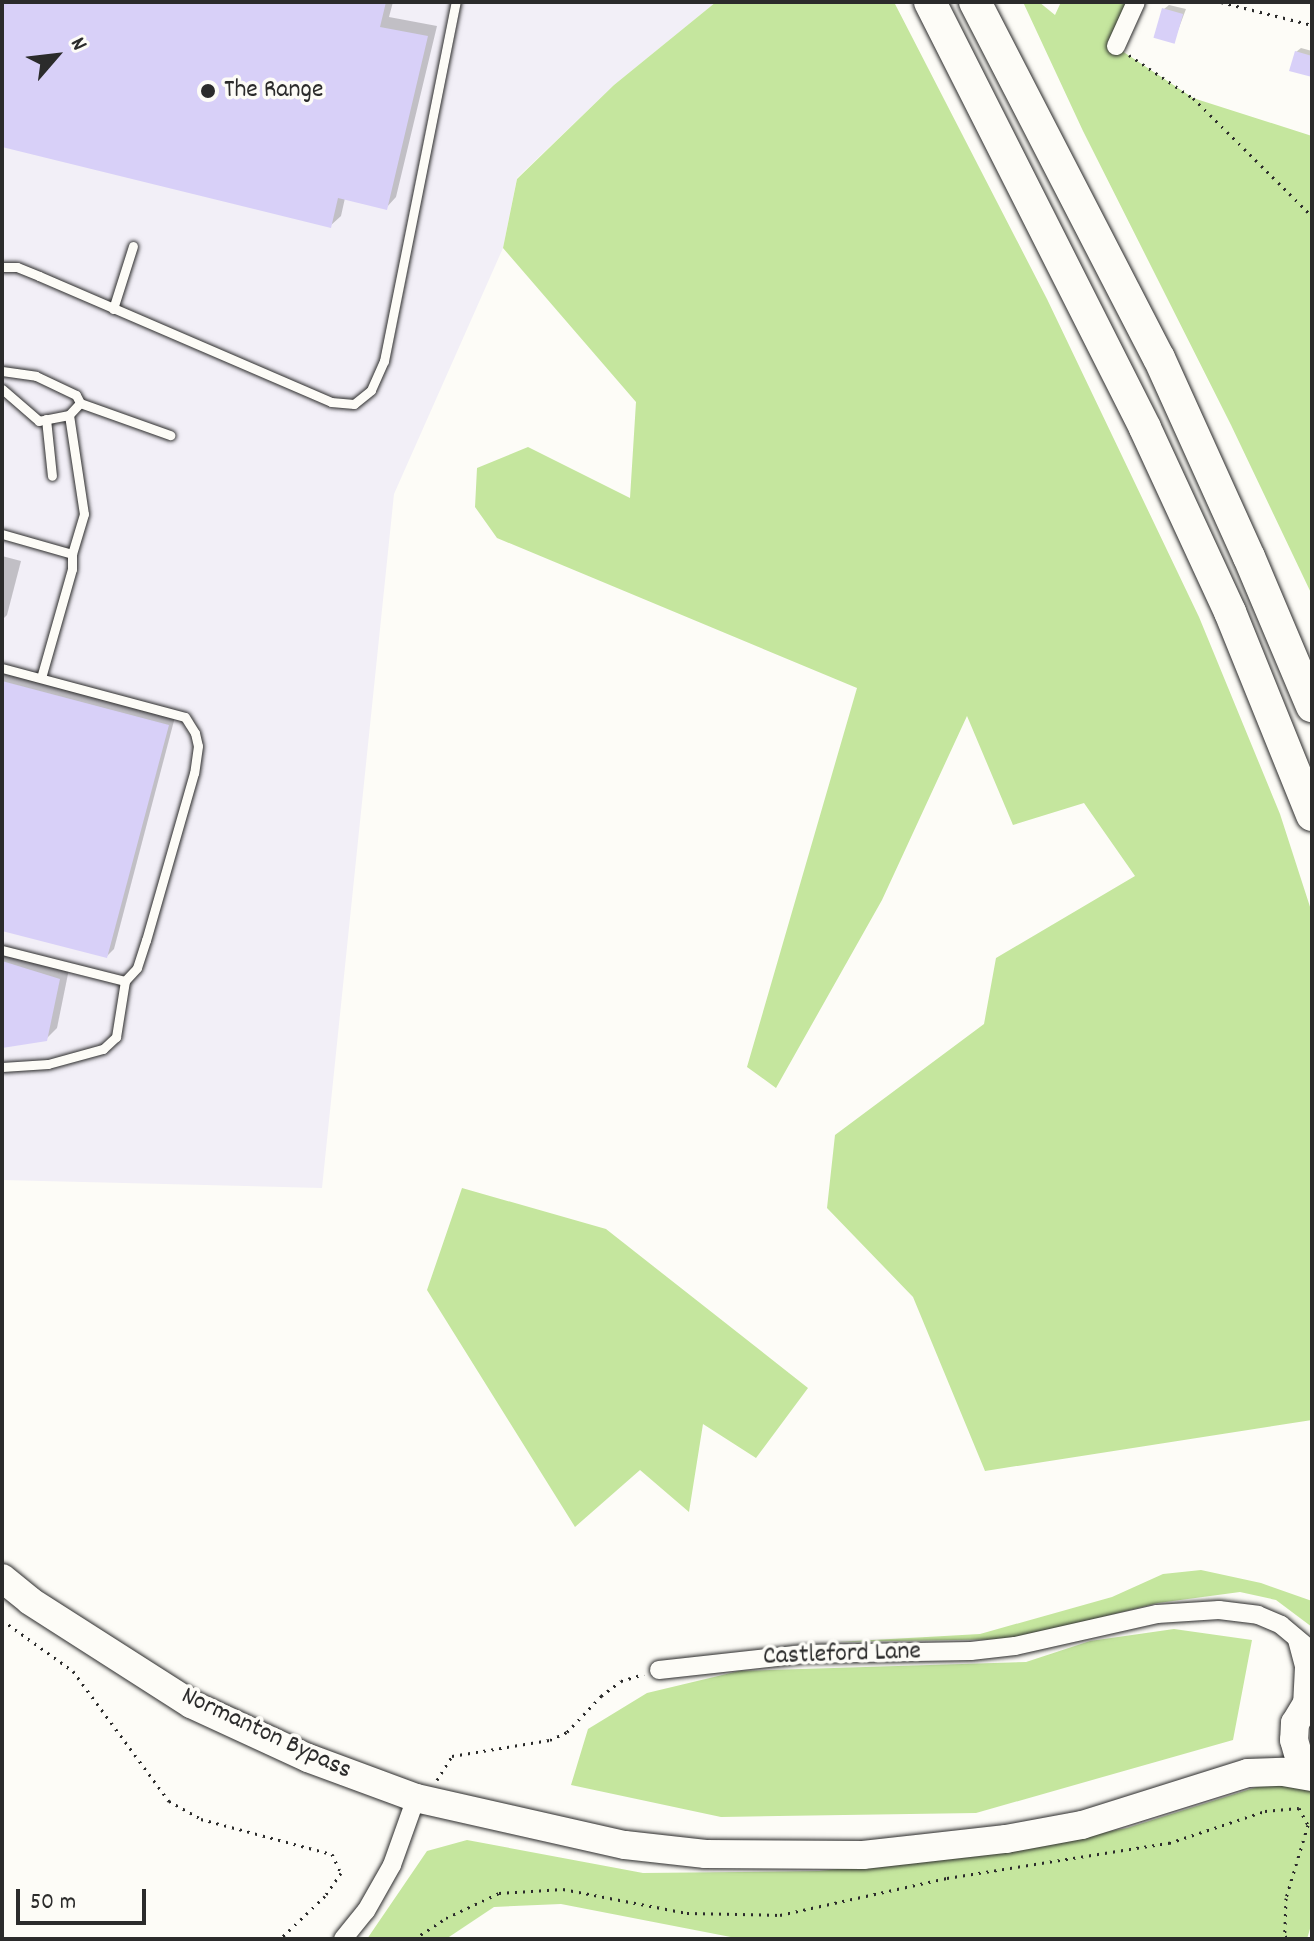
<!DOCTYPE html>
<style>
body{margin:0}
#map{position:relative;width:1314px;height:1941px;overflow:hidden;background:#fdfcf7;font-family:Dekko,sans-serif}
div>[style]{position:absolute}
.built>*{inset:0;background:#f2eff7}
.green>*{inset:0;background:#c5e69e}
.shadow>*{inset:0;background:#0003}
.building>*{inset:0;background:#d8d0f8;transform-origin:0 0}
.path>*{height:3px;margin-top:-1.5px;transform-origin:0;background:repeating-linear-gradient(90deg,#2b2b2b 0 2px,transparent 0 8px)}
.roads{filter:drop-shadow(0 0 2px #2b2b2b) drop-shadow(0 0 2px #2b2b2b)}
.service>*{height:9px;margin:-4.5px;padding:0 4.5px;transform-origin:4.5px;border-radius:4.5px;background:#fdfcf7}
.minor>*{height:18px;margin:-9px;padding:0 9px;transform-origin:9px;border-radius:9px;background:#fdfcf7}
.primary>*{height:28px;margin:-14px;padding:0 14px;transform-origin:14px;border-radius:14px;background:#fdfcf7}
.motorway>*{height:32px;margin:-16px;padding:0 16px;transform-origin:16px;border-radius:16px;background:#fdfcf7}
.dots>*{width:22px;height:22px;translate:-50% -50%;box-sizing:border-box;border:4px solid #fdfcf7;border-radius:50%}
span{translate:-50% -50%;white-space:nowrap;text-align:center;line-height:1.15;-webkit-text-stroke:7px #fdfcf7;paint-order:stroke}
.poi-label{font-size:26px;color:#2b2b2b}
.left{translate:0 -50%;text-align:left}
.street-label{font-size:26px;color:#2b2b2b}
.frame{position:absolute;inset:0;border:4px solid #2b2b2b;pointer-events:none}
.north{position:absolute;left:16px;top:16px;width:80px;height:80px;-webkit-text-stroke:6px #fdfcf7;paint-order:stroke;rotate:62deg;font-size:22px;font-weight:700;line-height:32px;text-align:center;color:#2b2b2b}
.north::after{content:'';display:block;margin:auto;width:28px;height:36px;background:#2b2b2b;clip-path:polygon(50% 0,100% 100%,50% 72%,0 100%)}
.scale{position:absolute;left:16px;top:1889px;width:130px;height:36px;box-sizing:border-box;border:4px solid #2b2b2b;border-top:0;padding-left:10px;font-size:24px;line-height:28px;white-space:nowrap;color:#2b2b2b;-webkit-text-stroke:6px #fdfcf7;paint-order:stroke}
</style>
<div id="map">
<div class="built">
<div style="clip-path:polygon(2px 2px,716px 2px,614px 85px,517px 178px,503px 248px,394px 494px,322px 1188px,2px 1180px)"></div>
</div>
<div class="green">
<div style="clip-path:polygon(716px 2px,894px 2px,1047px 299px,1199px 617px,1280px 814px,1312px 913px,1312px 1420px,985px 1471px,913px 1297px,827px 1208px,835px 1135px,984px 1024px,996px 958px,1135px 876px,1084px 803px,1013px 825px,967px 716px,882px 900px,776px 1088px,747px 1067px,857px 688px,497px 538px,475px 507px,477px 468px,528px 447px,630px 498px,636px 402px,503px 248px,517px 179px,614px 85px)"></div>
<div style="clip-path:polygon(1023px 2px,1039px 2px,1055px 15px,1061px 2px,1137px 2px,1116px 47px,1193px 98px,1312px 136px,1312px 595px,1231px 425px,1083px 131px)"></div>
<div style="clip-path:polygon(462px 1188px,606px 1229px,808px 1388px,756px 1458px,703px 1424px,689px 1512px,640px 1470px,575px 1527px,427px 1290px)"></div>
<div style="clip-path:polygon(1201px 1570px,1261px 1583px,1312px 1601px,1312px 1627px,1276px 1600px,1240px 1592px,1158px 1603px,1014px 1639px,837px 1642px,980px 1634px,1112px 1597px,1163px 1574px)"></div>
<div style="clip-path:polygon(1174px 1629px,1252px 1640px,1233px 1740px,976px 1813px,721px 1817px,571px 1785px,588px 1729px,647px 1693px,739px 1671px,1026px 1662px,1090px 1641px)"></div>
<div style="clip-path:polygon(1276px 1781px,1312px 1787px,1312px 1922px,1307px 1939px,741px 1939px,561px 1904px,494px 1907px,446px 1939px,367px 1939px,427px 1851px,467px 1840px,643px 1873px,819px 1871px,997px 1852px,1127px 1828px)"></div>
</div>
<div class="shadow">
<div style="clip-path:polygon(3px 2px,393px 2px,389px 17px,437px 26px,396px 197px,386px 208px,345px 198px,341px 216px,330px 226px,2px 145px)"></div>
<div style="clip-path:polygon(1169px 5px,1186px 9px,1174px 41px,1164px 9px)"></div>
<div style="clip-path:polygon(1301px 48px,1312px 51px,1312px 75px,1296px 52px)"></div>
<div style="clip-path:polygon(2px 556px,21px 561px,7px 615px,2px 620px)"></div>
<div style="clip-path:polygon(2px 672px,175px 717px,114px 949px,107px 956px,2px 928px)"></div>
<div style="clip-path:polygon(2px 948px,69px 969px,57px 1028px,46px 1039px,2px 1046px)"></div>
</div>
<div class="building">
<div style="clip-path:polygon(2px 2px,386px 2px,380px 27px,428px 36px,387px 210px,338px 198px,331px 228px,2px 147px)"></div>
<div style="left:1162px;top:8px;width:22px;height:31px;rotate:16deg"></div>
<div style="clip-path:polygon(1295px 51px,1312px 56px,1312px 77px,1289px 71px)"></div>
<div style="clip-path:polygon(2px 681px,169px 725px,107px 958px,2px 931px)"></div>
<div style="clip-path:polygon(2px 961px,60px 979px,47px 1041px,2px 1048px)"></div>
</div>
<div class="path">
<div style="left:1221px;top:2px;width:94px;rotate:14.2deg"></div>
<div style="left:1129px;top:55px;width:77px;rotate:33.9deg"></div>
<div style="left:1193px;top:98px;width:168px;rotate:44.8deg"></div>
<div style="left:2px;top:1620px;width:87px;rotate:35.7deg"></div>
<div style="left:73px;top:1671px;width:162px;rotate:53.6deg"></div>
<div style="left:169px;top:1801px;width:37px;rotate:29deg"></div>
<div style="left:201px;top:1819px;width:136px;rotate:15deg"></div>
<div style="left:332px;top:1854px;width:21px;rotate:65deg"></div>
<div style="left:341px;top:1873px;width:28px;rotate:125deg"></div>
<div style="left:325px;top:1896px;width:62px;rotate:136.3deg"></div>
<div style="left:437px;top:1780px;width:28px;rotate:-58deg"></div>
<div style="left:452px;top:1756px;width:99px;rotate:-9.3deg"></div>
<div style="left:550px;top:1740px;width:19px;rotate:-25deg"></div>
<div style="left:567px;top:1732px;width:50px;rotate:-46.6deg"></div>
<div style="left:601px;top:1696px;width:25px;rotate:-37deg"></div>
<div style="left:621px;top:1681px;width:24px;rotate:-17deg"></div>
<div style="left:414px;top:1939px;width:38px;rotate:-33deg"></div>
<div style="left:446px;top:1918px;width:59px;rotate:-25.3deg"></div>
<div style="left:499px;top:1893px;width:64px;rotate:-3.6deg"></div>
<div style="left:563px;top:1889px;width:126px;rotate:11deg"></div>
<div style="left:687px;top:1913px;width:93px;rotate:1.2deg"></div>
<div style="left:780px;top:1915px;width:171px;rotate:-12.5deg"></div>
<div style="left:947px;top:1878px;width:225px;rotate:-9deg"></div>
<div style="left:1169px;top:1843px;width:101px;rotate:-18.4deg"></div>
<div style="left:1265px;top:1811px;width:34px;rotate:-5deg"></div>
<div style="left:1299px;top:1808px;width:19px;rotate:62deg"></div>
<div style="left:1308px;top:1825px;width:76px;rotate:106.8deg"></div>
<div style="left:1286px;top:1898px;width:38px;rotate:92deg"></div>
<div style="left:1285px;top:1936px;width:6px;rotate:31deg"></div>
</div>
<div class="roads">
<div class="service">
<div style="left:2px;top:267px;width:15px"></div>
<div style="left:17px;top:267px;width:24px;rotate:22deg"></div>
<div style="left:39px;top:276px;width:318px;rotate:23.3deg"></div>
<div style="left:331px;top:402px;width:23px;rotate:5deg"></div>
<div style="left:354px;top:404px;width:22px;rotate:-39deg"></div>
<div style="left:371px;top:390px;width:32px;rotate:-66deg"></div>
<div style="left:384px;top:361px;width:366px;rotate:-78.7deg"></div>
<div style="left:113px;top:309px;width:66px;rotate:-72.4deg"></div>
<div style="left:2px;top:371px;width:34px;rotate:8deg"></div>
<div style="left:36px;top:376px;width:44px;rotate:25.4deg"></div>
<div style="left:76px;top:395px;width:9px;rotate:63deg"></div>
<div style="left:80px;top:403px;width:16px;rotate:133deg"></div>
<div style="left:69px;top:415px;width:31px;rotate:169deg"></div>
<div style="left:39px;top:421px;width:49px;rotate:-139.1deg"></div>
<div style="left:80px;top:403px;width:96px;rotate:19.6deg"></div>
<div style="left:69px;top:415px;width:100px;rotate:81.4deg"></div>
<div style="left:84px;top:514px;width:42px;rotate:106.7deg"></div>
<div style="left:46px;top:419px;width:57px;rotate:84deg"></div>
<div style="left:2px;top:534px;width:73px;rotate:15.9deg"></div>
<div style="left:72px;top:554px;width:15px;rotate:90deg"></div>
<div style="left:72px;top:569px;width:113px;rotate:105.9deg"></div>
<div style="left:2px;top:668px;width:189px;rotate:15deg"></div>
<div style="left:185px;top:717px;width:19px;rotate:58deg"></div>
<div style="left:195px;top:733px;width:13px;rotate:77deg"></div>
<div style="left:198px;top:746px;width:27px;rotate:98deg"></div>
<div style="left:194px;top:773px;width:174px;rotate:106deg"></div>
<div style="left:146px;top:940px;width:29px;rotate:108deg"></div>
<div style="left:137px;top:968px;width:18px;rotate:133deg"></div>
<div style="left:125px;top:981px;width:127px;rotate:-165.9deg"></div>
<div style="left:2px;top:1067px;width:46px;rotate:-3.7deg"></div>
<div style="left:48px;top:1064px;width:57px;rotate:-15.3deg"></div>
<div style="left:103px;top:1049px;width:18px;rotate:-43deg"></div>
<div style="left:116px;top:1037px;width:57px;rotate:-80.9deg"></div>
</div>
<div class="minor">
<div style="left:1116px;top:46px;width:48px;rotate:-65.6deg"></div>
<div style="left:1297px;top:1640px;width:28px;rotate:75deg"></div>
<div style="left:1304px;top:1667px;width:40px;rotate:92.9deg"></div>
<div style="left:659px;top:1670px;width:146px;rotate:-6.3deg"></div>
<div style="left:804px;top:1654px;width:167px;rotate:-1deg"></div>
<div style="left:971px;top:1651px;width:44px;rotate:-6.5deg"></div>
<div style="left:1015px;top:1646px;width:146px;rotate:-12.7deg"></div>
<div style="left:1157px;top:1614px;width:62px;rotate:-3.7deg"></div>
<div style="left:1219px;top:1610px;width:39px;rotate:7deg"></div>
<div style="left:1258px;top:1615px;width:25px;rotate:23deg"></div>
<div style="left:1281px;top:1625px;width:40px;rotate:40deg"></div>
<div style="left:343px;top:1939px;width:36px;rotate:-51deg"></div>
<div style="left:366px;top:1911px;width:53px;rotate:-60.5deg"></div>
<div style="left:392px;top:1865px;width:71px;rotate:-70.3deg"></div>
</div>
<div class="primary">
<div style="left:2px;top:1578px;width:36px;rotate:39deg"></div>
<div style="left:30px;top:1601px;width:191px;rotate:32.6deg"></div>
<div style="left:191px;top:1704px;width:129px;rotate:24.8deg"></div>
<div style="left:308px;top:1758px;width:115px;rotate:20.3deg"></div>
<div style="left:416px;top:1798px;width:214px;rotate:12.7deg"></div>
<div style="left:625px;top:1845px;width:81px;rotate:6.4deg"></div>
<div style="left:705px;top:1854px;width:158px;rotate:0.4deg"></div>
<div style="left:863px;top:1855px;width:144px;rotate:-6.4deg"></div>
<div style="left:1006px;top:1839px;width:77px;rotate:-10.4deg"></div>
<div style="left:1082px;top:1825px;width:174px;rotate:-17.4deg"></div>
<div style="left:1248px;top:1773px;width:35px;rotate:-2deg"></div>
<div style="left:1283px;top:1772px;width:29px;rotate:10deg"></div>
<div style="left:1312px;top:1695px;width:33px;rotate:121deg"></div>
<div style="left:1295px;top:1723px;width:17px;rotate:93deg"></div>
<div style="left:1294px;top:1740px;width:22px;rotate:74deg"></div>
<div style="left:1300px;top:1761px;width:19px;rotate:51deg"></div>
</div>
<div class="motorway">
<div style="left:930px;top:2px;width:477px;rotate:63.2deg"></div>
<div style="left:1145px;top:428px;width:203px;rotate:65.2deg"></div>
<div style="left:1230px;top:612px;width:219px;rotate:68deg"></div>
<div style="left:975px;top:2px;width:401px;rotate:62.7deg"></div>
<div style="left:1159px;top:358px;width:218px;rotate:65.7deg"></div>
<div style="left:1249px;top:557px;width:162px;rotate:67.1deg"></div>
</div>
</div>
<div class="dots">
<div style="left:208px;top:91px;background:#2b2b2b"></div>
</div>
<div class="poi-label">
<span class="left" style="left:224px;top:91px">The Range</span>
</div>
<div class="street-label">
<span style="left:842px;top:1655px;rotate:-2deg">Castleford Lane</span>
<span style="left:266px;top:1734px;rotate:25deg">Normanton Bypass</span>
</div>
<div class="frame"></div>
<div class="north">N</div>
<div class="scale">50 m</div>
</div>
